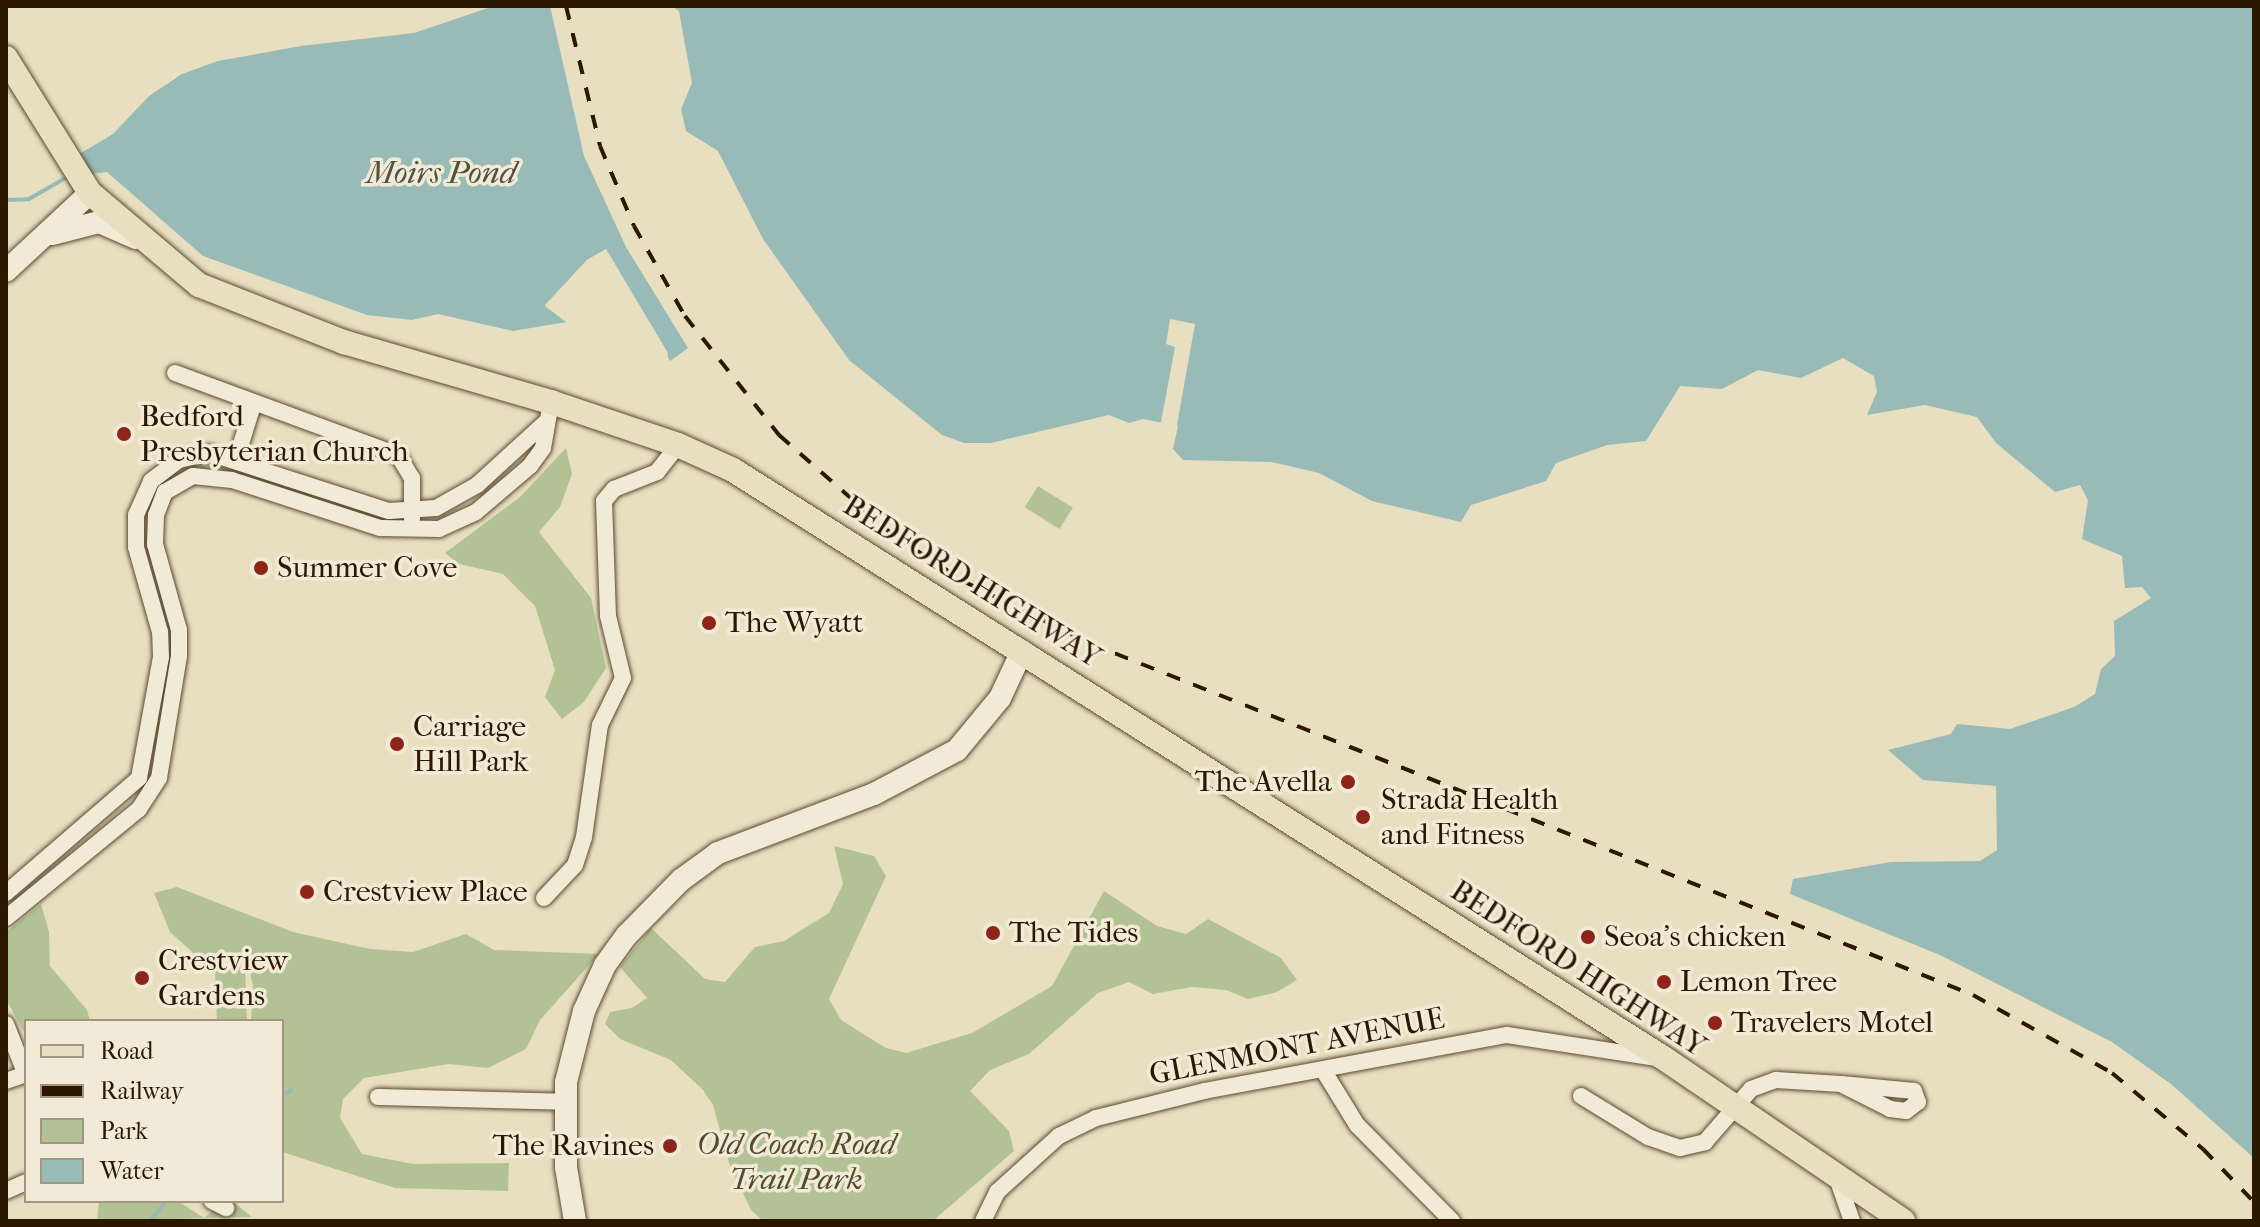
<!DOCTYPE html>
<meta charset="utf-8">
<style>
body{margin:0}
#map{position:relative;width:2260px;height:1227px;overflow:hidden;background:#e8dec0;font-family:"IM FELL French Canon",serif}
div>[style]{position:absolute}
.green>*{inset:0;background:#b3c295;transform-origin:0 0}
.water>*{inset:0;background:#98bbb8}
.pier>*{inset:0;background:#e8dec0}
.stream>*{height:4px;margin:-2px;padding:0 2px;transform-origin:2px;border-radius:2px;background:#98bbb8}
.roads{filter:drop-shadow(0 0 2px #5b4a30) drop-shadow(0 0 2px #5b4a30)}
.street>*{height:16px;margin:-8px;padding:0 8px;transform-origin:8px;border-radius:8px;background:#f0ead6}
.secondary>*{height:22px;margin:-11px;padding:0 11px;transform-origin:11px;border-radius:11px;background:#f0ead6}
.primary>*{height:24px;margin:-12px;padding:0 12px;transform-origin:12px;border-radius:12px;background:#e8dec0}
.rail>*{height:4px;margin-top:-2px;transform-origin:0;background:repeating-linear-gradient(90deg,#2c1800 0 14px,transparent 0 28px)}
.dots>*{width:22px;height:22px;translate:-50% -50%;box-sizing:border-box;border:4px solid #f0ead6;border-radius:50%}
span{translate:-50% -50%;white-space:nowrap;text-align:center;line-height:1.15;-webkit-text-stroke:7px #f0ead6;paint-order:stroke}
.poi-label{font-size:30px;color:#2c1800}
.left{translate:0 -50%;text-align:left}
.right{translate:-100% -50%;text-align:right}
.street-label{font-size:30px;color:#2c1800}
.park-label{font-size:30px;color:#544b2d;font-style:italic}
.water-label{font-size:32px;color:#525140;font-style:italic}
.frame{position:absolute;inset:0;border:8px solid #2c1800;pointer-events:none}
.legend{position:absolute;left:24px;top:1019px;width:260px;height:184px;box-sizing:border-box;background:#f0ead6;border:2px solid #a29680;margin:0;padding:10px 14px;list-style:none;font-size:24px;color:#2c1800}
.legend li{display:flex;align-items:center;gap:16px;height:40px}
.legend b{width:40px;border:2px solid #a29680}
</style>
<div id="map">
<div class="green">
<div style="clip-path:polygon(566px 448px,572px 474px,560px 507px,539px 532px,591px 598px,606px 668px,584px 702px,562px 719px,545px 697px,555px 670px,535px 606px,503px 574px,459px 564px,445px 553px,520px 497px)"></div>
<div style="clip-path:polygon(214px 462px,392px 518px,397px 521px,390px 524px,213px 468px,166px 481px,185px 467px)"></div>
<div style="left:1038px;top:486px;width:41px;height:25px;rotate:32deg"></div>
<div style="clip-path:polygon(834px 846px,874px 856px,886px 876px,829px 999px,841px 1020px,886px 1048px,906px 1053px,972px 1033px,1052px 986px,1104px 891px,1157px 926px,1186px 934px,1208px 919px,1281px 958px,1297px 980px,1277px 992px,1248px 999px,1226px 990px,1192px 987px,1153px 994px,1129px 982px,1098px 993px,1029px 1054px,990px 1070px,970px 1091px,1009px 1131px,1014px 1151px,935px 1219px,763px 1221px,751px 1210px,729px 1163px,713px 1105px,703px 1090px,671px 1060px,620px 1039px,605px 1024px,610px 1012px,632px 1008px,647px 998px,620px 967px,651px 928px,705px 979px,725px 982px,755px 947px,784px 941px,829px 913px,843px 884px)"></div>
<div style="clip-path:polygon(177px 887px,293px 932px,370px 949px,413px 952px,466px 934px,494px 950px,599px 954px,540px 1020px,526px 1049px,488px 1068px,449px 1064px,364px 1078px,343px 1099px,340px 1118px,362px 1154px,413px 1164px,509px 1163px,508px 1191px,395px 1188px,282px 1152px,282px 1021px,251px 1021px,253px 987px,248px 961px,199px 958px,170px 932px,154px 893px)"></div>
<div style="clip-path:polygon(41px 904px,49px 932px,50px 966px,87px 1010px,90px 1021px,26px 1021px,26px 1036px,6px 999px,6px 932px)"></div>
<div style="left:245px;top:966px;width:55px;height:30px;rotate:88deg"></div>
<div style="clip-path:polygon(99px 1201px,178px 1201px,204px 1218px,224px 1201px,232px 1201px,252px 1217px,97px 1221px)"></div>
</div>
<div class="water">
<div style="clip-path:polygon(494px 6px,550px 6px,584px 156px,626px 247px,688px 348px,670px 361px,606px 249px,587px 260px,545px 305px,567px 322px,513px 331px,438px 314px,412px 320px,367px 315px,203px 256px,107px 172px,90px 174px,76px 156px,113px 134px,149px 96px,182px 74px,218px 61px,301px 46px,414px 33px)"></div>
<div style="clip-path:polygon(672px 6px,2254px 6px,2254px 1158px,2171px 1084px,2112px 1042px,1940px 955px,1790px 894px,1793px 879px,1891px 862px,1980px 861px,1997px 850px,1996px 786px,1923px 780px,1888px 750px,1951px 734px,1957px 724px,2010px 729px,2074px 707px,2095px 694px,2101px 669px,2115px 656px,2114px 621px,2151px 598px,2142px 587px,2125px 588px,2122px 556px,2082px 539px,2088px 500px,2080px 485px,2055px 492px,1996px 443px,1977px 417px,1925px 405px,1867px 415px,1877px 392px,1874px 376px,1843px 358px,1801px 378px,1758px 370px,1722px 389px,1680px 386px,1646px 441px,1607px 445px,1556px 463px,1546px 481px,1471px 505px,1461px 522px,1372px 501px,1319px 473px,1272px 462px,1183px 460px,1173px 449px,1178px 426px,1143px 419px,1129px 423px,1109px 415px,991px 443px,964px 443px,942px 435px,849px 360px,763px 239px,718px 151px,686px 131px,681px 109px,692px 83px,679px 11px)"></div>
</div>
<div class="pier">
<div style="clip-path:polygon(606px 249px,668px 353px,667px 364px,605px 254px,550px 305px,570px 320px,570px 325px,545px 306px,587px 260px)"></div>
<div style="clip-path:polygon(1170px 319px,1195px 324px,1172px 453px,1173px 429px,1160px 427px,1175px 347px,1166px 344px)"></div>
</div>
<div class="stream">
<div style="left:6px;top:200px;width:23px;rotate:-2deg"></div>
<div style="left:29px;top:199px;width:46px;rotate:-29.9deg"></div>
<div style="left:282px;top:1096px;width:11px;rotate:-34deg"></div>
<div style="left:150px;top:1221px;width:26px;rotate:-51deg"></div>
</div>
<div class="roads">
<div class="street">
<div style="left:175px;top:373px;width:238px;rotate:20.2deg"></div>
<div style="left:398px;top:455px;width:27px;rotate:59deg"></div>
<div style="left:412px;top:478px;width:41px;rotate:90deg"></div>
<div style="left:236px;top:460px;width:58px;rotate:-72.8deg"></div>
<div style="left:6px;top:893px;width:176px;rotate:-40.8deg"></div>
<div style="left:139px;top:778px;width:123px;rotate:-79.7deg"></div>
<div style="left:161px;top:657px;width:25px;rotate:-92deg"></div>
<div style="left:160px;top:632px;width:88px;rotate:-105.8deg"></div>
<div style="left:136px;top:547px;width:32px;rotate:-90deg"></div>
<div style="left:136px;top:515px;width:37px;rotate:-66deg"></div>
<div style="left:151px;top:481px;width:35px;rotate:-37deg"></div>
<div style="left:179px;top:460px;width:31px;rotate:-13deg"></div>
<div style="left:209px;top:453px;width:189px;rotate:17.9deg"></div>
<div style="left:389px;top:511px;width:47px;rotate:-3.7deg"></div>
<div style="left:436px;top:508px;width:47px;rotate:-29.3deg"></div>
<div style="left:477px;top:485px;width:92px;rotate:-42.4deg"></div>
<div style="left:544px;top:898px;width:45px;rotate:-46.8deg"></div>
<div style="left:575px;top:865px;width:29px;rotate:-72deg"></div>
<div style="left:584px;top:837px;width:113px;rotate:-81.9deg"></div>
<div style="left:600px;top:725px;width:52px;rotate:-63.9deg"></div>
<div style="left:623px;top:678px;width:64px;rotate:-103.6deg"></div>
<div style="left:608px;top:616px;width:115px;rotate:-92deg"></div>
<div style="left:604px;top:501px;width:16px;rotate:-50deg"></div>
<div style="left:614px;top:489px;width:46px;rotate:-21.6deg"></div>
<div style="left:657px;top:472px;width:34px;rotate:-52deg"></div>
<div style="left:6px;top:918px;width:172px;rotate:-39.3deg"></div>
<div style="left:139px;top:809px;width:37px;rotate:-57deg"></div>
<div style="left:159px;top:778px;width:124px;rotate:-80.7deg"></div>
<div style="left:179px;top:656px;width:26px;rotate:-90deg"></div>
<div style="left:179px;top:630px;width:89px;rotate:-105.6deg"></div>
<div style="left:155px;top:544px;width:29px;rotate:-88deg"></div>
<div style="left:156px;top:515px;width:25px;rotate:-69deg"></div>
<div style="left:165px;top:492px;width:32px;rotate:-30deg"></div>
<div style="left:193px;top:476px;width:39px;rotate:6deg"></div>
<div style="left:232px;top:480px;width:156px;rotate:18deg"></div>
<div style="left:380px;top:528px;width:59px;rotate:1deg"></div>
<div style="left:439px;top:529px;width:41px;rotate:-24.7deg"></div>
<div style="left:476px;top:512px;width:71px;rotate:-40.4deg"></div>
<div style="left:530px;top:466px;width:22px;rotate:-54deg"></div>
<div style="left:543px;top:448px;width:47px;rotate:-80.1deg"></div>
<div style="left:6px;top:1024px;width:55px;rotate:68.6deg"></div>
<div style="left:1325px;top:1073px;width:61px;rotate:58.4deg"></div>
<div style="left:1357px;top:1125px;width:135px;rotate:45.3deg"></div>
<div style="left:6px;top:1081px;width:21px;rotate:-19deg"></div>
<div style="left:1581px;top:1096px;width:79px;rotate:31.5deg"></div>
<div style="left:1648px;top:1137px;width:34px;rotate:19deg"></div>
<div style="left:1680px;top:1148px;width:26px;rotate:-13deg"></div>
<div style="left:1705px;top:1142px;width:70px;rotate:-49deg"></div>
<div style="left:1751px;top:1089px;width:27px;rotate:-20deg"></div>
<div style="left:1776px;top:1080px;width:65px;rotate:3.5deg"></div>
<div style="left:1841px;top:1084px;width:55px;rotate:27deg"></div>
<div style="left:1890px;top:1109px;width:16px;rotate:7deg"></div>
<div style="left:1906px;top:1111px;width:15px;rotate:-37deg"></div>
<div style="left:1918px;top:1102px;width:12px;rotate:-110deg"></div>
<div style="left:1914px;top:1091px;width:73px;rotate:-174.5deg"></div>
<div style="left:378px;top:1097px;width:187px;rotate:1.5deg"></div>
<div style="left:1837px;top:1178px;width:46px;rotate:70.8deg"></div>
<div style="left:6px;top:1191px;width:22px;rotate:-24deg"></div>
<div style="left:212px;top:1201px;width:16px;rotate:27deg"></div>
<div style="left:983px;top:1221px;width:32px;rotate:-64deg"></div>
<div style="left:997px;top:1192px;width:84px;rotate:-42.1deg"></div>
<div style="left:1059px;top:1136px;width:41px;rotate:-25.9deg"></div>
<div style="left:1096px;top:1118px;width:111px;rotate:-14deg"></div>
<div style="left:1204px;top:1091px;width:308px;rotate:-10.5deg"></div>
<div style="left:1507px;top:1035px;width:150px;rotate:8.8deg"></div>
</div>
<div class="secondary">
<div style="left:52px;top:234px;width:49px;rotate:-14.3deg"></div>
<div style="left:99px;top:222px;width:40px;rotate:23.4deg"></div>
<div style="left:6px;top:271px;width:115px;rotate:-42.9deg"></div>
<div style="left:575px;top:1221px;width:55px;rotate:-99.5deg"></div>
<div style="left:566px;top:1167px;width:85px;rotate:-90deg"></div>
<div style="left:566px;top:1082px;width:73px;rotate:-75.8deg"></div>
<div style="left:584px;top:1011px;width:51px;rotate:-65.5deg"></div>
<div style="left:605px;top:965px;width:37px;rotate:-54deg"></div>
<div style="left:627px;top:935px;width:77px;rotate:-45.5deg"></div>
<div style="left:681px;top:880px;width:46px;rotate:-36.1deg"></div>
<div style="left:718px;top:853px;width:167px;rotate:-20.7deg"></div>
<div style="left:874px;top:794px;width:94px;rotate:-27.9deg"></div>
<div style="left:957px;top:750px;width:67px;rotate:-50.4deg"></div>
<div style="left:1000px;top:698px;width:52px;rotate:-64.9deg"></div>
</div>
<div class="primary">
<div style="left:6px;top:58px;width:159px;rotate:58.1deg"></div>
<div style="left:90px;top:193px;width:143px;rotate:40.2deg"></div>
<div style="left:199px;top:285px;width:156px;rotate:21.5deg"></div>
<div style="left:344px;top:342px;width:216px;rotate:16.2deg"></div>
<div style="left:551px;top:402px;width:134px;rotate:18.7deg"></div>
<div style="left:678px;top:445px;width:60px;rotate:24.4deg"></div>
<div style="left:733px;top:470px;width:1103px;rotate:32.29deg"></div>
<div style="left:1665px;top:1059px;width:288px;rotate:34.2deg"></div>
</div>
</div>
<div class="rail">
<div style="left:566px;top:6px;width:144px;rotate:76.3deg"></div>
<div style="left:600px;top:146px;width:87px;rotate:67deg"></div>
<div style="left:634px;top:226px;width:103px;rotate:60.5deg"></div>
<div style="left:685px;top:316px;width:152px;rotate:51.7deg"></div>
<div style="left:779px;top:435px;width:153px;rotate:41.3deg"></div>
<div style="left:894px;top:536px;width:87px;rotate:32.8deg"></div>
<div style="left:967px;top:583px;width:136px;rotate:26.2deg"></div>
<div style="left:1089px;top:643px;width:952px;rotate:21.71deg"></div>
<div style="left:1973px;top:995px;width:159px;rotate:29.3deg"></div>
<div style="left:2112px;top:1073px;width:119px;rotate:39.9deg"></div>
<div style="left:2203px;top:1149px;width:74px;rotate:46.1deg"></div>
</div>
<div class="dots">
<div style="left:124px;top:434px;background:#8f2418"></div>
<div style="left:261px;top:568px;background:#8f2418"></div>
<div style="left:709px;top:623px;background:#8f2418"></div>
<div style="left:397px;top:744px;background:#8f2418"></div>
<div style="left:1348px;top:782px;background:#8f2418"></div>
<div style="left:1363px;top:817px;background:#8f2418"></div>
<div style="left:307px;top:892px;background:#8f2418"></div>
<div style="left:993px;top:933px;background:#8f2418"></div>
<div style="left:1588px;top:937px;background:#8f2418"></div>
<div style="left:142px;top:978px;background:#8f2418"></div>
<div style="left:1664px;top:982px;background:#8f2418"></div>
<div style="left:1715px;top:1023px;background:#8f2418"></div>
<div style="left:670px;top:1146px;background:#8f2418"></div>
</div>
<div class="poi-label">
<span class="left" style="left:140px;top:434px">Bedford<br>Presbyterian Church</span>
<span class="left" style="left:277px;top:568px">Summer Cove</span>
<span class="left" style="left:725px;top:623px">The Wyatt</span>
<span class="left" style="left:413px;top:744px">Carriage<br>Hill Park</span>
<span class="right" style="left:1332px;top:782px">The Avella</span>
<span class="left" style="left:1381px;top:817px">Strada Health<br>and Fitness</span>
<span class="left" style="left:323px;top:892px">Crestview Place</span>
<span class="left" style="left:1009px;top:933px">The Tides</span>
<span class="left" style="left:1604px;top:937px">Seoa’s chicken</span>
<span class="left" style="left:158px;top:978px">Crestview<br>Gardens</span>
<span class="left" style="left:1680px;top:982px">Lemon Tree</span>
<span class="left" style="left:1731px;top:1023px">Travelers Motel</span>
<span class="right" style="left:654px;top:1146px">The Ravines</span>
</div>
<div class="street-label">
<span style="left:972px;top:582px;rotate:32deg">BEDFORD HIGHWAY</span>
<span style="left:1578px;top:969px;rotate:33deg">BEDFORD HIGHWAY</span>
<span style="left:1297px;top:1047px;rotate:-11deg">GLENMONT AVENUE</span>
</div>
<div class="park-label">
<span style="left:796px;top:1162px">Old Coach Road<br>Trail Park</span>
</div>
<div class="water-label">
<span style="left:441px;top:173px">Moirs Pond</span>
</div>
<div class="frame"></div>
<ul class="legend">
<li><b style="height:10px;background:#e8dec0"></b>Road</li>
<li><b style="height:10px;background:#2c1800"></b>Railway</li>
<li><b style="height:22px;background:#b3c295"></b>Park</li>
<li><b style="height:22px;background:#98bbb8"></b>Water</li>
</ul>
</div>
